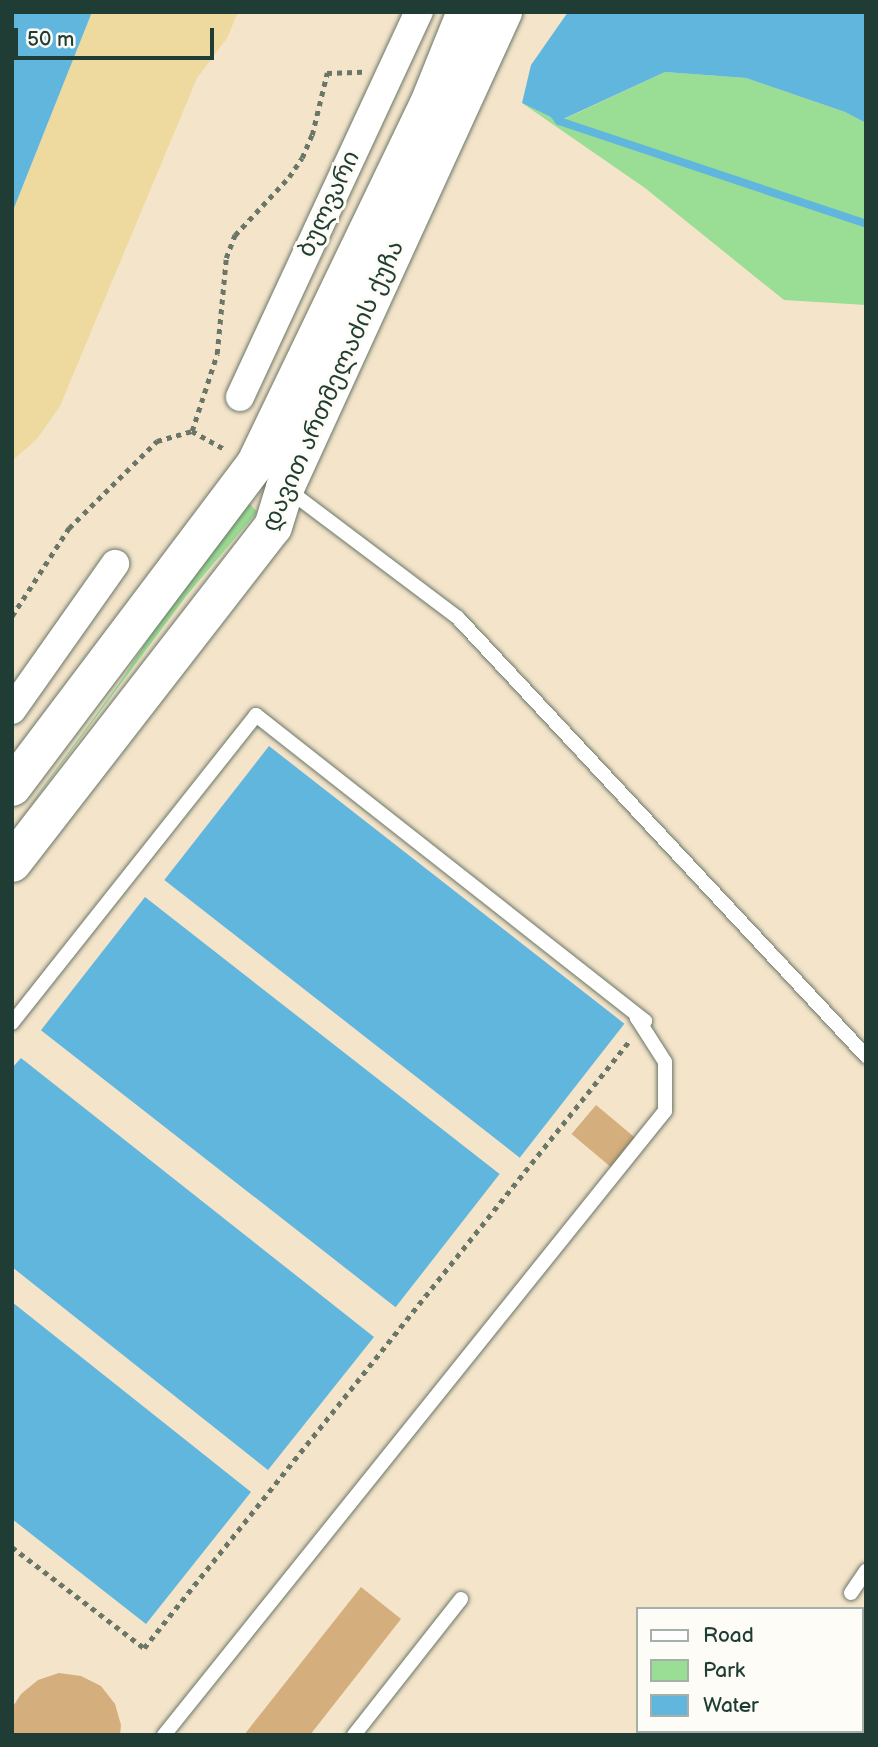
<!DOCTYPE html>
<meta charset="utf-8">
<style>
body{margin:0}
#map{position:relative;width:878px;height:1747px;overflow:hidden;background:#f4e4ca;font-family:"Balsamiq Sans","Noto Sans Georgian",sans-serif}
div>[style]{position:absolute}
.green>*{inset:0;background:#9add94}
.sand>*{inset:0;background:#eeda9e}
.water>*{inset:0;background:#61b6dd;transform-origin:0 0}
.stream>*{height:8px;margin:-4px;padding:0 4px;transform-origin:4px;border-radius:4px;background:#61b6dd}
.building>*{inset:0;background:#d5ae7d;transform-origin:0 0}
.path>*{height:4.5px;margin-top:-2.25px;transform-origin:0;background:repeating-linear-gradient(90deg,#6a7768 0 5px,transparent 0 10px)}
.roads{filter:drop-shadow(0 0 2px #6a7768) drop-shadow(0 0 2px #6a7768)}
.lane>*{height:14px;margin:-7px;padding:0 7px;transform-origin:7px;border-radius:7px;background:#fff}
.street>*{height:28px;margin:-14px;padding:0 14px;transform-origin:14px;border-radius:14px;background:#fff}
.secondary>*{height:38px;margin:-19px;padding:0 19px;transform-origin:19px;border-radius:19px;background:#fff}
span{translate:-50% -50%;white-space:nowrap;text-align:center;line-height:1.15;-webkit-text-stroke:6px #fdfcf7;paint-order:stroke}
.street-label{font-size:24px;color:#1f3d34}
.frame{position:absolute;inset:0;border:14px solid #1f3d34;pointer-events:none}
.legend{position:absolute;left:636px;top:1607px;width:228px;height:126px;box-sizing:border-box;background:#fdfcf7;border:2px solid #a4b0a9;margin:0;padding:9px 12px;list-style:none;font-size:21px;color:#1f3d34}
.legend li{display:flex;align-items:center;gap:14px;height:35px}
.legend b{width:35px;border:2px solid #a4b0a9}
.scale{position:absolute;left:14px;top:28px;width:200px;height:32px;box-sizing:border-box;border:4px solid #1f3d34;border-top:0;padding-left:9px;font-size:21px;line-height:24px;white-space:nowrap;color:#1f3d34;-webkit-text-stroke:5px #fdfcf7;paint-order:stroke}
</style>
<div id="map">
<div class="green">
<div style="clip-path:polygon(665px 72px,746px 78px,845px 112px,866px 123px,866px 305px,784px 300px,645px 188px,522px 103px,560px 121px)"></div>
<div style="clip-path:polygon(242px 495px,257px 512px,187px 595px,12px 830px,122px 679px)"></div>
</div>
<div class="sand">
<div style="clip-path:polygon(92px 12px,238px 12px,227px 38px,197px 78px,60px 406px,37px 439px,12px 461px,12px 213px)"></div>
</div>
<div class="water">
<div style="clip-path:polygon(12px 12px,92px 12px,12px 213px)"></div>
<div style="clip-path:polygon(568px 12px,866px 12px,866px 123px,845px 112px,746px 78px,665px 72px,559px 121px,522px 103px,531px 65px)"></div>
<div style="left:269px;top:746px;width:451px;height:170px;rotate:38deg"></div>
<div style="left:145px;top:897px;width:450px;height:169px;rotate:38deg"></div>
<div style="clip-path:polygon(21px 1058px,374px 1337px,268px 1470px,12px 1267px,12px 1068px)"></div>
<div style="clip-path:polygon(12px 1302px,251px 1492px,146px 1624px,12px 1519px)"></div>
</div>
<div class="stream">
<div style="left:553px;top:113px;width:10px;rotate:53deg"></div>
<div style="left:559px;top:121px;width:324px;rotate:18.5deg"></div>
</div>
<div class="building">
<div style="left:596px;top:1105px;width:55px;height:38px;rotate:40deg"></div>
<div style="clip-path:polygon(361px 1587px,401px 1619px,310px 1735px,244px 1735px)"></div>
<div style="clip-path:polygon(59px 1673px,81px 1676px,101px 1686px,115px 1704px,121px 1725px,120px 1735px,12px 1735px,12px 1708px,21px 1694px,38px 1680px)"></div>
</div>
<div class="path">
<div style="left:192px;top:431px;width:81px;rotate:-72deg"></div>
<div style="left:217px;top:354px;width:96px;rotate:-84.6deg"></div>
<div style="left:226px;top:258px;width:25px;rotate:-69deg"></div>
<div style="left:235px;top:235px;width:79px;rotate:-47deg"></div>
<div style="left:289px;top:177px;width:23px;rotate:-56deg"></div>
<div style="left:302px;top:158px;width:25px;rotate:-67deg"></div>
<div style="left:312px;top:135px;width:64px;rotate:-76.4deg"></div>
<div style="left:327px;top:73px;width:36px;rotate:-2deg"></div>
<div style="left:12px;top:616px;width:105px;rotate:-57.1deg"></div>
<div style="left:69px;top:528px;width:124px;rotate:-44.7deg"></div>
<div style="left:157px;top:441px;width:36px;rotate:-16deg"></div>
<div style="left:192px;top:431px;width:39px;rotate:29deg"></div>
<div style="left:12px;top:1547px;width:166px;rotate:37.4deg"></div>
<div style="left:144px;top:1648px;width:778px;rotate:-51.36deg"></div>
</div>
<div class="roads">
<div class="lane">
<div style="left:287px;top:489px;width:214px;rotate:37deg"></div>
<div style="left:458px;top:618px;width:599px;rotate:47.03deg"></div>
<div style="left:12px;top:1023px;width:393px;rotate:-51.6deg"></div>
<div style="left:256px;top:715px;width:495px;rotate:38.2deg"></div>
<div style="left:645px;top:1021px;width:9px;rotate:-159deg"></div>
<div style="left:637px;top:1018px;width:52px;rotate:57.5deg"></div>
<div style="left:665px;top:1062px;width:49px;rotate:90deg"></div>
<div style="left:665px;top:1111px;width:800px;rotate:128.76deg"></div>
<div style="left:851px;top:1593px;width:27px;rotate:-56deg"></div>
<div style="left:862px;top:1675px;width:4px;rotate:14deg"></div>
<div style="left:354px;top:1735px;width:173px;rotate:-51.8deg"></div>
<div style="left:751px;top:1735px;width:4px;rotate:-63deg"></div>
</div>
<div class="street">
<div style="left:240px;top:397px;width:425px;rotate:-65.1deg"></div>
<div style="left:12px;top:710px;width:179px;rotate:-54.8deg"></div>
</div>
<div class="secondary">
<div style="left:12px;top:787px;width:403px;rotate:-53deg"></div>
<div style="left:255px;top:465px;width:399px;rotate:-64.3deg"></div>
<div style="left:428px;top:106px;width:101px;rotate:-68deg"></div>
<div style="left:12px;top:863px;width:425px;rotate:-52.2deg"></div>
<div style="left:273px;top:527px;width:41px;rotate:-72.9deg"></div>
<div style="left:285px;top:488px;width:524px;rotate:-65.39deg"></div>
</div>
</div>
<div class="street-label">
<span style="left:329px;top:204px;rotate:-65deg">ბულვარი</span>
<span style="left:333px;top:386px;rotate:-66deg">დავით ართმელაძის ქუჩა</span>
</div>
<div class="frame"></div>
<ul class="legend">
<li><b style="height:9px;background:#fff"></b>Road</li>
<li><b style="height:19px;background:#9add94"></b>Park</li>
<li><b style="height:19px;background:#61b6dd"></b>Water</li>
</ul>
<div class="scale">50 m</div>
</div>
